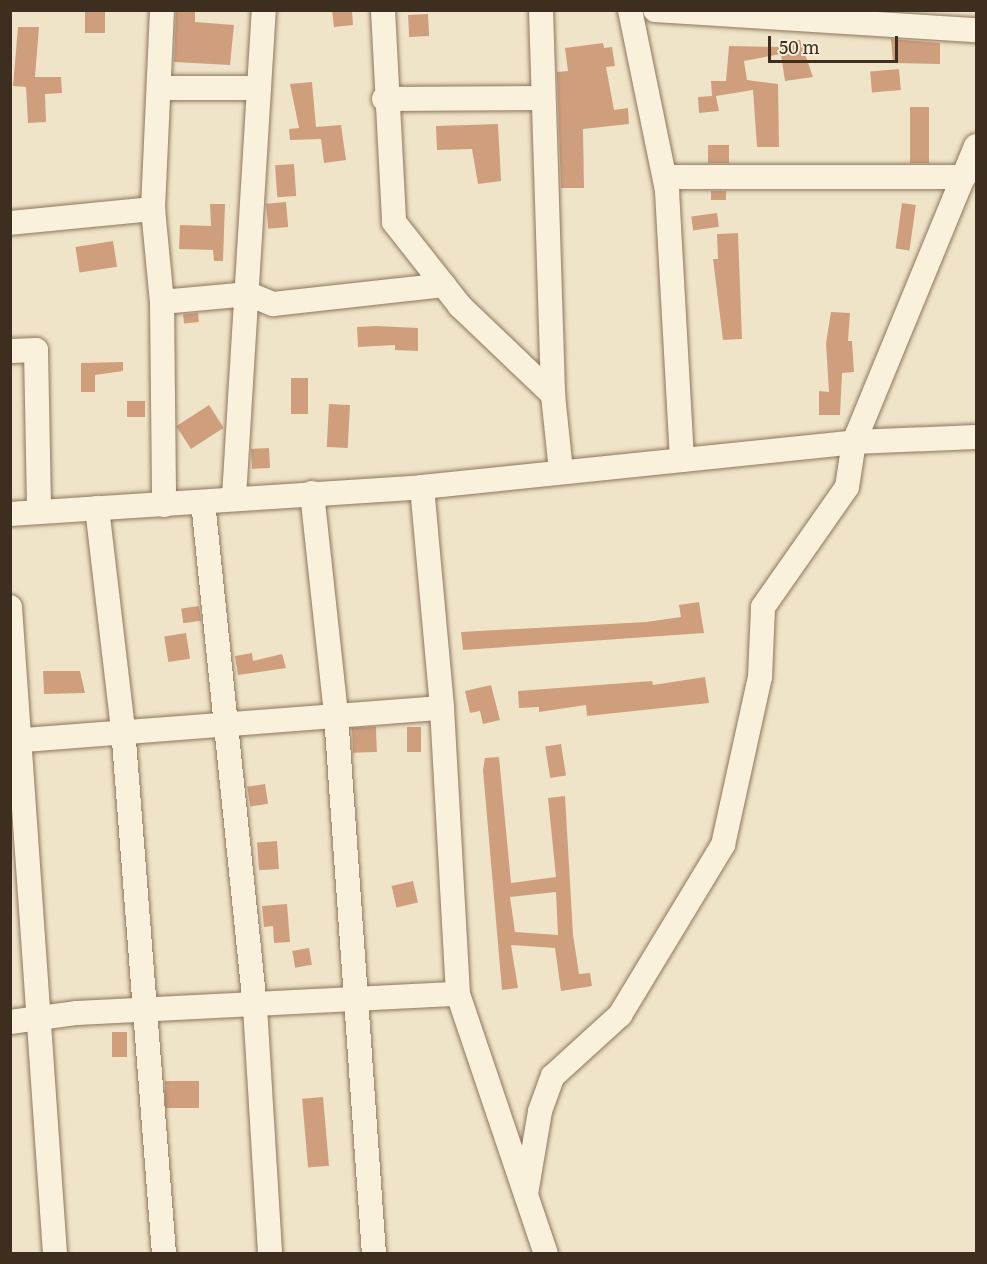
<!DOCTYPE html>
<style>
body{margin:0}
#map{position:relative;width:987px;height:1264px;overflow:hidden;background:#f0e4c8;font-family:Literata,serif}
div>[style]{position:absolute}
.building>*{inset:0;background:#cf9f7d;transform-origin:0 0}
.roads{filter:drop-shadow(0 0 2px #8d765c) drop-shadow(0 0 2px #8d765c)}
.minor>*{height:24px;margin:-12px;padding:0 12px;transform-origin:12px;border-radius:12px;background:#faf1dc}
span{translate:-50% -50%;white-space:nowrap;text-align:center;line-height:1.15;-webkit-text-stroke:4.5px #f7eed8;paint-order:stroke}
.frame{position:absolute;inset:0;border:12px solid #3d2e20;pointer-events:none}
.scale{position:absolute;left:768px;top:36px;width:130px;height:27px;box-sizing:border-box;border:3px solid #3d2e20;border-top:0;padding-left:8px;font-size:18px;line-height:21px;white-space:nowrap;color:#3d2e20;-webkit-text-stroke:4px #f7eed8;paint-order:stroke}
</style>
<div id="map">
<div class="building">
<div style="left:85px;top:10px;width:20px;height:23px"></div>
<div style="clip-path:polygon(176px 10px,195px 10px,195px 22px,234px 25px,230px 65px,174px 62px)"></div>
<div style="clip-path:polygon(332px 10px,352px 10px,353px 25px,334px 27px)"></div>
<div style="left:428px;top:14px;width:22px;height:20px;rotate:87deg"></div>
<div style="clip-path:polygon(18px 27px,39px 27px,35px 77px,61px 77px,62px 93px,45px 94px,46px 122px,28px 123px,26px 87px,13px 86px)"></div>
<div style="clip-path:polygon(891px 39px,940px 43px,940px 64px,893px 63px)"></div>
<div style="clip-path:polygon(800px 40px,813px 77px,785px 81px,781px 54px,744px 61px,747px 80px,778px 84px,779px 147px,757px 147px,753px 90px,716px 96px,719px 111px,699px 113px,698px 97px,712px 96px,711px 81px,726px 81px,729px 46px,780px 47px,779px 43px)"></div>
<div style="clip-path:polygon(603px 43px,604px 48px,612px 47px,615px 66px,606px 67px,614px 110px,628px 108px,629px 124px,583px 129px,584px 188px,561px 188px,557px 72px,568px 71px,565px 48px)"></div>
<div style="left:899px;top:69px;width:21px;height:29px;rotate:85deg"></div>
<div style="clip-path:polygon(312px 82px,316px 127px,341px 125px,346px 160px,324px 163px,321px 139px,290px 140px,289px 129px,299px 128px,290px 84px)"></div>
<div style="left:910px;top:107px;width:19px;height:56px"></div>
<div style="clip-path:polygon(498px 124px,501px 181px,478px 184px,472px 149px,437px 150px,436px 126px)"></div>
<div style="left:708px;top:145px;width:21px;height:18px"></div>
<div style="left:294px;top:164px;width:32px;height:19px;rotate:86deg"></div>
<div style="left:711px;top:191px;width:15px;height:9px"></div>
<div style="left:286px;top:202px;width:25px;height:20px;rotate:85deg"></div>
<div style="left:902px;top:203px;width:14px;height:46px;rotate:8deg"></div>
<div style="clip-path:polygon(210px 204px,225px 204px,223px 261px,214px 261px,213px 250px,179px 249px,180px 225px,211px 226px)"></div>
<div style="left:717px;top:213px;width:14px;height:26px;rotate:82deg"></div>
<div style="clip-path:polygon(738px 233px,742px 339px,723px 340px,713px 259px,718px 259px,717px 234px)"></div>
<div style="left:113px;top:241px;width:26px;height:38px;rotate:81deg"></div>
<div style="clip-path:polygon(831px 312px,850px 313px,848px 341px,852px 341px,854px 372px,842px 373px,840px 415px,819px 415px,819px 391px,829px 392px,826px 343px)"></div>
<div style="left:198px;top:313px;width:9px;height:15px;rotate:84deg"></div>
<div style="clip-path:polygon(376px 326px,418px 328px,418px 351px,395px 350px,395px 345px,358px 347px,357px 327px)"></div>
<div style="clip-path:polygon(123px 362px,123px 371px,95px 375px,95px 392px,81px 392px,81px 363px)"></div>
<div style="left:291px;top:378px;width:17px;height:36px"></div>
<div style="left:127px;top:401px;width:18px;height:16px"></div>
<div style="left:329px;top:404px;width:21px;height:43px;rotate:3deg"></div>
<div style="left:209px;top:405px;width:27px;height:39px;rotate:57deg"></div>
<div style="left:269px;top:448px;width:20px;height:18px;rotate:87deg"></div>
<div style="clip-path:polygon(699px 602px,704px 633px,463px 650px,461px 632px,646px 622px,681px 617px,679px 605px)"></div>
<div style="left:199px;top:606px;width:15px;height:18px;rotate:82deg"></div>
<div style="left:186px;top:633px;width:26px;height:22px;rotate:81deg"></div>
<div style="clip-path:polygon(252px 653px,253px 661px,282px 654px,286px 668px,238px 675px,235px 656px)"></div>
<div style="clip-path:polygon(43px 671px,80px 671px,85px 693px,44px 694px)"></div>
<div style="clip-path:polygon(705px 677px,709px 703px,587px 716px,586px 705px,539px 712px,539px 707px,519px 708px,518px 691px,652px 681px,653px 685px)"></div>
<div style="clip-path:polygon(491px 685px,500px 720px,483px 724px,480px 711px,470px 713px,465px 691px)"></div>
<div style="left:376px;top:727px;width:25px;height:24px;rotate:88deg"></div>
<div style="left:407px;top:727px;width:14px;height:25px"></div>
<div style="left:561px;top:744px;width:32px;height:16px;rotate:81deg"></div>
<div style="clip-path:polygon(evenodd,499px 757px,511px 883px,556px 877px,548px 798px,565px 796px,573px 934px,579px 974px,590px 973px,592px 986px,561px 991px,555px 948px,511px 945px,518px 988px,502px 990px,483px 770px,485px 758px,499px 757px,556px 892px,558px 935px,515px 932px,510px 897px,556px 892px)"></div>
<div style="left:265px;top:784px;width:20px;height:18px;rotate:81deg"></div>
<div style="left:277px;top:841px;width:28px;height:20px;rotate:86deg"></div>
<div style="left:413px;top:881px;width:22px;height:22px;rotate:77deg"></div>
<div style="clip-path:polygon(287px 904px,290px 942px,274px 943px,273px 926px,264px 927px,262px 906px)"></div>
<div style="left:309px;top:948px;width:17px;height:17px;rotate:80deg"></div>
<div style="left:112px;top:1032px;width:15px;height:25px"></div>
<div style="left:199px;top:1081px;width:27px;height:34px;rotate:90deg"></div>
<div style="left:323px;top:1097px;width:69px;height:21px;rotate:85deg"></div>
</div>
<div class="roads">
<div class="minor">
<div style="left:162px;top:10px;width:199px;rotate:92.6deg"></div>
<div style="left:153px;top:209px;width:93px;rotate:84.5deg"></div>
<div style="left:162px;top:302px;width:203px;rotate:89.4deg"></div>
<div style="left:383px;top:10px;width:212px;rotate:87deg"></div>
<div style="left:394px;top:222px;width:107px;rotate:51.8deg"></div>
<div style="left:460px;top:306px;width:129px;rotate:43.7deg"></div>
<div style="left:541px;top:10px;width:385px;rotate:88.2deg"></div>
<div style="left:553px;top:395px;width:76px;rotate:84deg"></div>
<div style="left:630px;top:10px;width:185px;rotate:78.4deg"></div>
<div style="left:667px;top:191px;width:269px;rotate:86.8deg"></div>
<div style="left:655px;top:10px;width:322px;rotate:3.6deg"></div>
<div style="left:159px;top:88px;width:100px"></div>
<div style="left:384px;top:99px;width:159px;rotate:-0.4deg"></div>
<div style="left:665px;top:177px;width:299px"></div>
<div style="left:10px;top:223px;width:144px;rotate:-5.6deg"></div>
<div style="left:162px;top:302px;width:87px;rotate:-5.3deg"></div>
<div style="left:249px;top:294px;width:26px;rotate:23deg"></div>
<div style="left:273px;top:304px;width:172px;rotate:-6.3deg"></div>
<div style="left:10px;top:351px;width:26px;rotate:-2deg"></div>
<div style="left:36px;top:350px;width:162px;rotate:88.9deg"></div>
<div style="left:422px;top:487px;width:222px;rotate:84.8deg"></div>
<div style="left:442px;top:708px;width:286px;rotate:86.8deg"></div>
<div style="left:458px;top:994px;width:274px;rotate:71.3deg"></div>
<div style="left:312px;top:493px;width:223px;rotate:83.8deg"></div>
<div style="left:336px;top:715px;width:540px;rotate:85.97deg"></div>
<div style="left:234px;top:497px;width:488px;rotate:-86.5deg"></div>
<div style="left:203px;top:502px;width:508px;rotate:84.12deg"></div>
<div style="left:255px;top:1007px;width:247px;rotate:86.5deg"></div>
<div style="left:97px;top:508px;width:222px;rotate:83.3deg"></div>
<div style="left:123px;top:728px;width:528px;rotate:85.54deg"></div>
<div style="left:10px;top:514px;width:413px;rotate:-3.7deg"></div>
<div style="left:422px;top:487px;width:434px;rotate:-5.9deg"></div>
<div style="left:854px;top:442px;width:122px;rotate:-2.3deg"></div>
<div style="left:10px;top:607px;width:649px;rotate:86.02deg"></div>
<div style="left:10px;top:741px;width:433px;rotate:-4.4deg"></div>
<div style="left:10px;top:1022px;width:68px;rotate:-7.7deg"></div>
<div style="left:77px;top:1013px;width:381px;rotate:-2.9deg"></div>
<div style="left:526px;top:1194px;width:84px;rotate:-80.4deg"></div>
<div style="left:540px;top:1111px;width:37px;rotate:-70deg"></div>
<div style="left:553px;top:1076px;width:91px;rotate:-42.3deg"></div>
<div style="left:620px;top:1015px;width:199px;rotate:-58.8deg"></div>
<div style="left:723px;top:845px;width:172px;rotate:-77.6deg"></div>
<div style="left:760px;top:677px;width:70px;rotate:-87.5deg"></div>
<div style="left:763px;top:607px;width:146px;rotate:-55deg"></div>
<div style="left:847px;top:487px;width:46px;rotate:-81.2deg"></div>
<div style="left:854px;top:442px;width:320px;rotate:-67.6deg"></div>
</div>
</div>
<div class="frame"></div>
<div class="scale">50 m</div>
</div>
